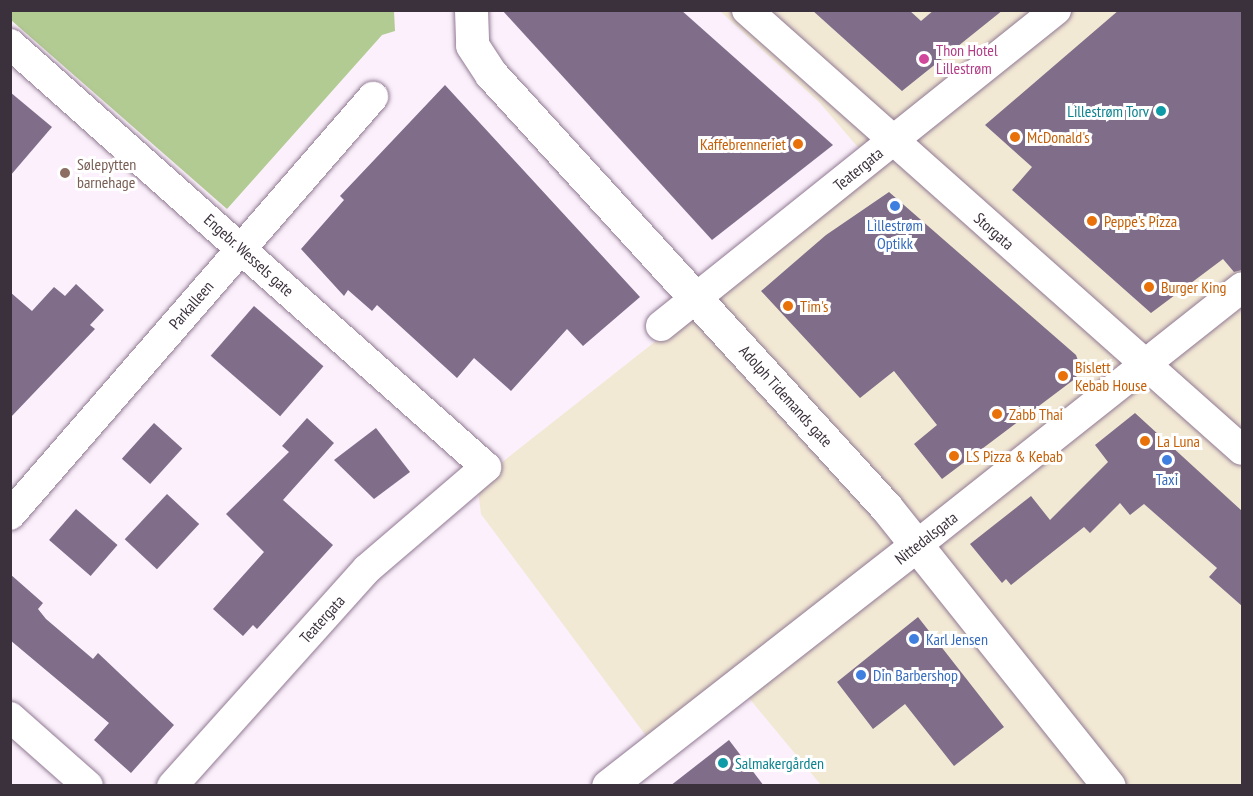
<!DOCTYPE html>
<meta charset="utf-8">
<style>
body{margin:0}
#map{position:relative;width:1253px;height:796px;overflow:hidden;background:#fbf0fb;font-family:"PT Sans Narrow",sans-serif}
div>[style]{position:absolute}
.commercial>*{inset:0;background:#f2e9d4}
.green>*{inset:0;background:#b2cb92}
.building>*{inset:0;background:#7f6d89;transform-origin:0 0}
.roads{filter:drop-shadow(0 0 2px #917993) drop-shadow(0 0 2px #917993)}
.street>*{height:30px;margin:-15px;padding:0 15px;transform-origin:15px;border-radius:15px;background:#fff}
.secondary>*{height:33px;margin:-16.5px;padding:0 16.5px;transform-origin:16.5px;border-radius:16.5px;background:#fff}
.dots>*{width:16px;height:16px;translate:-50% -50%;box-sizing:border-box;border:3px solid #fff;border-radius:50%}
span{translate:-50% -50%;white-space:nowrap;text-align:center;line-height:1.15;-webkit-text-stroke:6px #fff;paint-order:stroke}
.hotel-label{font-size:16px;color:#b23c85}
.left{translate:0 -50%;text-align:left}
.culture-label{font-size:16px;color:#0d838f}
.right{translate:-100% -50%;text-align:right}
.food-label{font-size:16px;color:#c56008}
.education-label{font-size:16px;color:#785e54}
.street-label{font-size:16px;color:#3b313c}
.shop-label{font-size:16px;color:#366cbe}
.frame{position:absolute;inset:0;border:12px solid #3b313c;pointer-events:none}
</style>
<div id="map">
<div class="commercial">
<div style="clip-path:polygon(720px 11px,1242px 11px,1242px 785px,821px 785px,749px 698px,655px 748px,481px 514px,477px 482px,732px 281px,862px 152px,820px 103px)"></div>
</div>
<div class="green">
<div style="clip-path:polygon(11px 10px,394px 11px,395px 31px,382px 35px,227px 209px,11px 20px)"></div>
</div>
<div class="building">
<div style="clip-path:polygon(502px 10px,681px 10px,833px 145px,712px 240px)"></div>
<div style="clip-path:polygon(812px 10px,909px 10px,921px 21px,934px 10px,1003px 10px,902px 91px)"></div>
<div style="clip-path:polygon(1119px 10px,1242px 10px,1242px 270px,1234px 272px,1223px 259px,1151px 313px,1012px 190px,1032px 167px,985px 125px)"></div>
<div style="clip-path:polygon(445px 85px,640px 297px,583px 346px,567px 329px,511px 391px,474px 358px,457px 378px,377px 305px,372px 311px,348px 290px,344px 296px,301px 249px,344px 200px,340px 196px)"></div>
<div style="clip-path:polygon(10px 92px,52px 127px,10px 176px)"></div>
<div style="clip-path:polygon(889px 192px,1076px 355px,1080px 366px,1076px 378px,942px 479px,914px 444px,937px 425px,894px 371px,860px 398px,761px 291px,826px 235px)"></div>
<div style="clip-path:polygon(76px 284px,104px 310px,90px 325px,95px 329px,10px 418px,10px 292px,32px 311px,54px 287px,65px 296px)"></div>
<div style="left:254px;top:306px;width:92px;height:66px;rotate:41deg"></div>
<div style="clip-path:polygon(1135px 413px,1242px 511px,1242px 606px,1209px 577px,1217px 568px,1144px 504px,1130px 515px,1120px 503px,1090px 533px,1084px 527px,1011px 585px,1006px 579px,1002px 583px,970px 544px,1031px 496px,1050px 520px,1108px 462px,1095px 445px)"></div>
<div style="clip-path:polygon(307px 418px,334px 443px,283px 500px,333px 545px,257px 629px,253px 625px,243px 636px,213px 609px,264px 552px,226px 514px,289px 452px,282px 446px)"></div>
<div style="left:154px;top:423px;width:38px;height:48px;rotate:42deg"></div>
<div style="clip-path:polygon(376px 428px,410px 472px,374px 499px,334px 460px)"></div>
<div style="left:167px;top:494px;width:44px;height:62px;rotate:43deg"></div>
<div style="left:76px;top:509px;width:55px;height:41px;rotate:41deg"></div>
<div style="clip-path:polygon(10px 574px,43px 603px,38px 609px,46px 619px,93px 659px,98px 653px,174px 725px,131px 773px,94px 740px,109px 723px,10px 640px)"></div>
<div style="clip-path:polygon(918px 617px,1004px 727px,954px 766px,905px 704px,873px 729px,837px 682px)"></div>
<div style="clip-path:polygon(729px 740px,764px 786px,670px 786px)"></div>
</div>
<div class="roads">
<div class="street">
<div style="left:747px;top:10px;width:662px;rotate:41.63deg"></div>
<div style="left:10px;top:44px;width:637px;rotate:41.63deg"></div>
<div style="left:486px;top:467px;width:157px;rotate:139.4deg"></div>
<div style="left:367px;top:569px;width:292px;rotate:131.9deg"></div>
<div style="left:661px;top:326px;width:506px;rotate:-38.66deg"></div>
<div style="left:10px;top:515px;width:554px;rotate:-49.03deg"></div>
<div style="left:917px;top:545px;width:415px;rotate:-38.4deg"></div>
<div style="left:10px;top:717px;width:104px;rotate:41.5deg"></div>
</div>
<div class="secondary">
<div style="left:471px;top:10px;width:35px;rotate:88deg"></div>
<div style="left:472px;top:45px;width:35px;rotate:57deg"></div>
<div style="left:491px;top:74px;width:586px;rotate:47.63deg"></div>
<div style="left:886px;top:507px;width:357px;rotate:51.4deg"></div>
<div style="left:608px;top:786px;width:392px;rotate:-38deg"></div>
</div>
</div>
<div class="dots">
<div style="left:924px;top:59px;background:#d1479c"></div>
<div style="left:1161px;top:111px;background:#0f9aa8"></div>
<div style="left:1015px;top:137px;background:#e8710a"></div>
<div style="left:798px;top:144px;background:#e8710a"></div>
<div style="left:65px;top:173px;background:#8d6e63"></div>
<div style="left:895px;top:206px;background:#3f7fe0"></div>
<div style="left:1092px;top:221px;background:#e8710a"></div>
<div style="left:1149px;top:287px;background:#e8710a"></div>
<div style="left:788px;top:306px;background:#e8710a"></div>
<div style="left:1063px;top:376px;background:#e8710a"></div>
<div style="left:997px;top:414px;background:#e8710a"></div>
<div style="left:1145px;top:441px;background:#e8710a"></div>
<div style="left:954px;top:456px;background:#e8710a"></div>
<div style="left:1167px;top:460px;background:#3f7fe0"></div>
<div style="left:914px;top:639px;background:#3f7fe0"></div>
<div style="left:861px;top:675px;background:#3f7fe0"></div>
<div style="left:723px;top:763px;background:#0f9aa8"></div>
</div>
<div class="hotel-label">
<span class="left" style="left:936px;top:59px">Thon Hotel<br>Lillestrøm</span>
</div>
<div class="culture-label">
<span class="right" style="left:1149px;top:111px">Lillestrøm Torv</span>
<span class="left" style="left:735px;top:763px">Salmakergården</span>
</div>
<div class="food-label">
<span class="left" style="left:1027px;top:137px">McDonald's</span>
<span class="right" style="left:786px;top:144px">Kaffebrenneriet</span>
<span class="left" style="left:1104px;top:221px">Peppe's Pizza</span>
<span class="left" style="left:1161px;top:287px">Burger King</span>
<span class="left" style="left:800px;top:306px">Tim's</span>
<span class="left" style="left:1075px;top:376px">Bislett<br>Kebab House</span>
<span class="left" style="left:1009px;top:414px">Zabb Thai</span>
<span class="left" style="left:1157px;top:441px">La Luna</span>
<span class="left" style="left:966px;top:456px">LS Pizza &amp; Kebab</span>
</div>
<div class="education-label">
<span class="left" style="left:77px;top:173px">Sølepytten<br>barnehage</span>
</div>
<div class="street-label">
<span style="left:858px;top:169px;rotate:-39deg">Teatergata</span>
<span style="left:994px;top:231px;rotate:41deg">Storgata</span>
<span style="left:249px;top:255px;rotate:42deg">Engebr. Wessels gate</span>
<span style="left:191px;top:305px;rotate:-49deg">Parkalleen</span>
<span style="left:786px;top:396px;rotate:48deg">Adolph Tidemands gate</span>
<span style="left:926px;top:538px;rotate:-38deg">Nittedalsgata</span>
<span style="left:322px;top:619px;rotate:-48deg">Teatergata</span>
</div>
<div class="shop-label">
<span style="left:895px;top:234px">Lillestrøm<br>Optikk</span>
<span style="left:1167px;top:479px">Taxi</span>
<span class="left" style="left:926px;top:639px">Karl Jensen</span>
<span class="left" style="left:873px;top:675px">Din Barbershop</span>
</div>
<div class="frame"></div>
</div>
